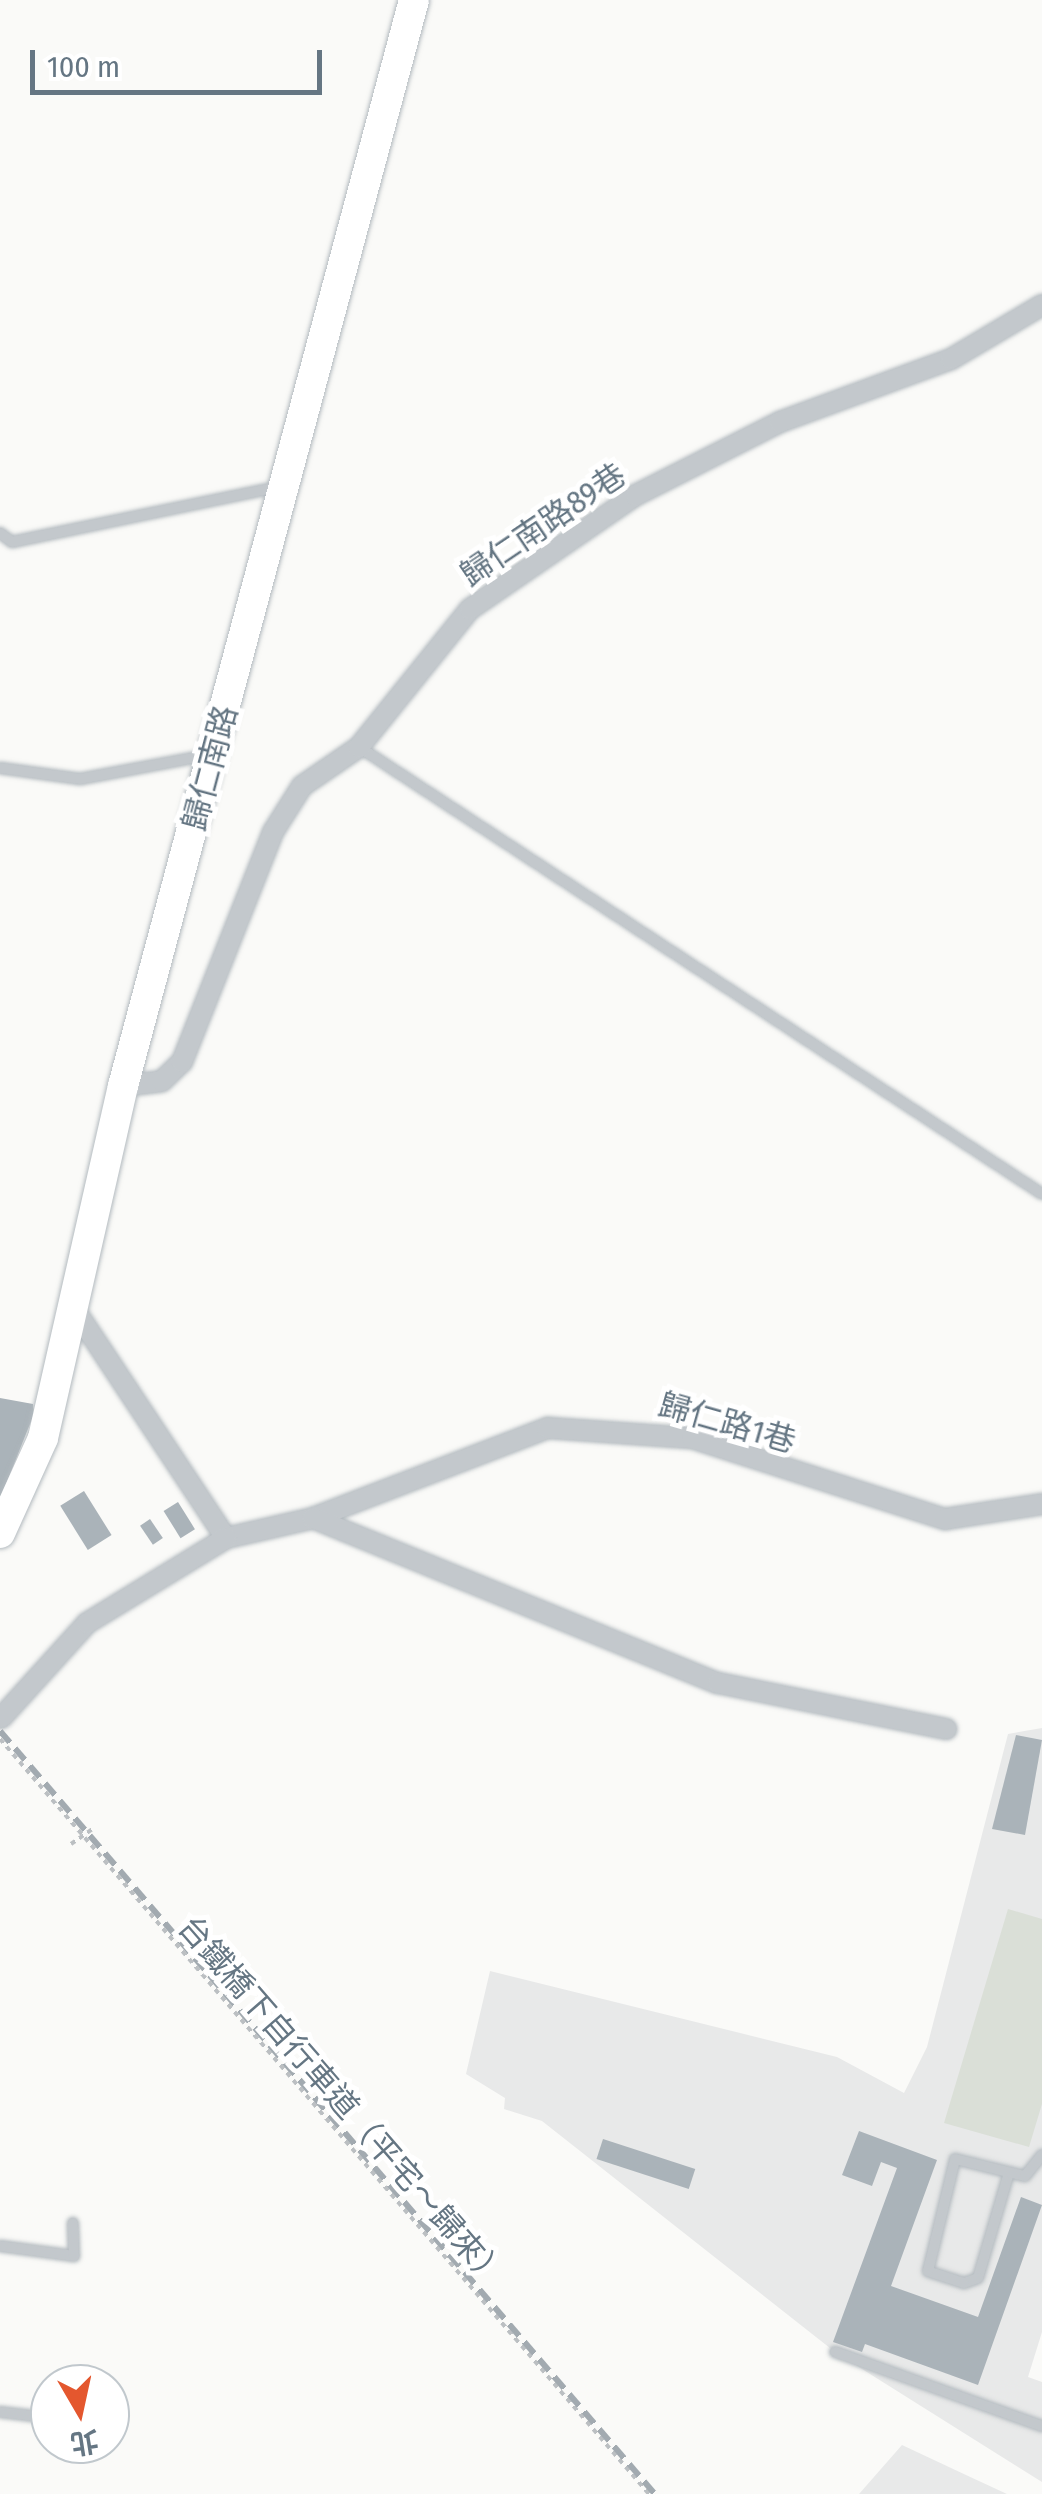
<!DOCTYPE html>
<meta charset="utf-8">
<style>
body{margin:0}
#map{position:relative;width:1042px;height:2494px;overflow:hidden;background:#fafaf8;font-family:"Fira Sans Condensed","Noto Sans TC",sans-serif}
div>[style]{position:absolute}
.built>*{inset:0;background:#e8e9e9}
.green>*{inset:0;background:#dadfd7}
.building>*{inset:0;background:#aab3b9;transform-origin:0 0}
.path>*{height:4px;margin-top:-2px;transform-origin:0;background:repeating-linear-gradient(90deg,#bbbfc2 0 5px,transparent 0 10px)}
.roads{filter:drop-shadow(0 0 2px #b3babf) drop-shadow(0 0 2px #b3babf)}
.lane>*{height:10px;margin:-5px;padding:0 5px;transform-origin:5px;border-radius:5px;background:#c3c8cc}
.street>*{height:20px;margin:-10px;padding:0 10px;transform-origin:10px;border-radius:10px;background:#c3c8cc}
.secondary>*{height:30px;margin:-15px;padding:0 15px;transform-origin:15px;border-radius:15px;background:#fff}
.rail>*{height:6px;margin-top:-3px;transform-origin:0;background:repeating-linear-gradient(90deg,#a2aab0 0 15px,transparent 0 23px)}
span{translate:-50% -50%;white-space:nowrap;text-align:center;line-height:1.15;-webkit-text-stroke:10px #fff;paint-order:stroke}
.street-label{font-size:32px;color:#657683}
.north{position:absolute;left:30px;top:2364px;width:100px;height:100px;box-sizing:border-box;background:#fff;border:2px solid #c1c8cd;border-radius:50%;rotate:171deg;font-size:28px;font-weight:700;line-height:40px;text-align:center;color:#657683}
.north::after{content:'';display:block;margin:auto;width:35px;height:45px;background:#e4572e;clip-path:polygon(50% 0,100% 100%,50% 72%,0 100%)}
.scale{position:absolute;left:30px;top:50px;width:292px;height:45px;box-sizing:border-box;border:5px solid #657683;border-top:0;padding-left:12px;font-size:30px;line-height:35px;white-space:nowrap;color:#657683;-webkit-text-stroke:8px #fff;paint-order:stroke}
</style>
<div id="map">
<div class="built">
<div style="clip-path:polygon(1042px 1728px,1042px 2332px,1028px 2377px,1042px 2382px,1042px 2482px,835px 2352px,542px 2121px,504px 2109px,505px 2098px,466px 2074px,490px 1971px,837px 2057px,904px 2093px,927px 2047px,1008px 1734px)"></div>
<div style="clip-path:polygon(902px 2445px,966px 2475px,1007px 2494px,859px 2494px)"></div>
</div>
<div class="green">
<div style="clip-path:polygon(1008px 1909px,1042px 1919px,1042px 2104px,1029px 2147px,944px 2123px)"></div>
</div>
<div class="building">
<div style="clip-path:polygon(0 1398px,33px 1404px,34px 1414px,0 1499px)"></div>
<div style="left:84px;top:1491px;width:52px;height:28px;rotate:58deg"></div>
<div style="left:178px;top:1502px;width:32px;height:17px;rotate:58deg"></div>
<div style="left:150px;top:1519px;width:23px;height:12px;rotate:56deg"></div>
<div style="clip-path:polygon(1016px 1735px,1042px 1740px,1025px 1835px,992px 1829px)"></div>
<div style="clip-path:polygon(859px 2131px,937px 2160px,891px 2286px,978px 2317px,1021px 2197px,1042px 2205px,978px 2385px,865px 2344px,862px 2352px,833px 2342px,897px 2168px,881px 2162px,872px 2186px,842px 2175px)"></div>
<div style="left:603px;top:2139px;width:97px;height:21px;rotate:18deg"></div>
</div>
<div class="path">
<div style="left:0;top:1739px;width:996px;rotate:49.32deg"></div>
<div style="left:71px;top:1844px;width:29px;rotate:-35deg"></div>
</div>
<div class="roads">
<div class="lane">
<div style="left:0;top:533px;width:15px;rotate:37deg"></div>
<div style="left:12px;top:542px;width:272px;rotate:-11.7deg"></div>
<div style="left:359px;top:747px;width:816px;rotate:33.2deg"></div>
<div style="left:0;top:768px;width:81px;rotate:7.8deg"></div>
<div style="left:80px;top:779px;width:130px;rotate:-10.6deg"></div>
<div style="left:1008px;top:2176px;width:106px;rotate:106.4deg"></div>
<div style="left:978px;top:2278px;width:15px;rotate:160deg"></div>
<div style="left:964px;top:2283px;width:38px;rotate:-162deg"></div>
<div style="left:928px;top:2271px;width:115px;rotate:-76.4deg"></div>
<div style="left:955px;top:2159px;width:72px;rotate:13.7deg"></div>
<div style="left:1025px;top:2176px;width:27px;rotate:-51deg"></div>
<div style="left:0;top:2246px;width:75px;rotate:7.7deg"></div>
<div style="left:74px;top:2256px;width:33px;rotate:-92deg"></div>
<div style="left:835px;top:2352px;width:220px;rotate:19.7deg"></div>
<div style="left:0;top:2412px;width:50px;rotate:6.8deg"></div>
</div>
<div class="street">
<div style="left:123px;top:1086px;width:39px;rotate:-7deg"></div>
<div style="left:162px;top:1081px;width:28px;rotate:-44deg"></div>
<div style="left:182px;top:1062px;width:247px;rotate:-68.4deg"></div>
<div style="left:273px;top:832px;width:54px;rotate:-57.8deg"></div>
<div style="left:302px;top:786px;width:69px;rotate:-34.4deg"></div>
<div style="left:359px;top:747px;width:177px;rotate:-51.2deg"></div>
<div style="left:470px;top:609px;width:201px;rotate:-34.5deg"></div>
<div style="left:636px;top:495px;width:161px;rotate:-26.9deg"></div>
<div style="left:780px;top:422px;width:182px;rotate:-20.2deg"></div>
<div style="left:951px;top:359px;width:106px;rotate:-30.7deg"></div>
<div style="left:75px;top:1310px;width:273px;rotate:56.5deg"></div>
<div style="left:226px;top:1538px;width:89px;rotate:-12.9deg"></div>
<div style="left:313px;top:1518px;width:252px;rotate:-21deg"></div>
<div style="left:548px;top:1428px;width:144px;rotate:4deg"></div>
<div style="left:692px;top:1438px;width:266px;rotate:17.8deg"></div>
<div style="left:945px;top:1519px;width:98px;rotate:-8.8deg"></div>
<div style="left:313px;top:1518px;width:437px;rotate:22.2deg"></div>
<div style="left:718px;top:1683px;width:233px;rotate:11.4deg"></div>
<div style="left:1px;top:1718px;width:128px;rotate:-47.8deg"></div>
<div style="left:87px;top:1623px;width:163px;rotate:-31.4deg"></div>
</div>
<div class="secondary">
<div style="left:0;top:1533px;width:104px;rotate:-65.6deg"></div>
<div style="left:43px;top:1438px;width:361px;rotate:-77.2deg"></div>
<div style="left:123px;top:1086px;width:1124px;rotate:-75deg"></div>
</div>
</div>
<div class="rail">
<div style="left:0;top:1731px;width:1006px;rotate:49.36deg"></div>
</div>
<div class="street-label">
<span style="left:543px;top:525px;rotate:-34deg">歸仁南路89巷</span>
<span style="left:210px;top:768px;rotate:-75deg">歸仁南路</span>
<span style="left:727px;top:1423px;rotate:16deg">歸仁路1巷</span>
<span style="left:342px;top:2102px;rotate:49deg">台鐵橋下自行車道（平宅～歸來）</span>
</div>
<div class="north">北</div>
<div class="scale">100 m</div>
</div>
